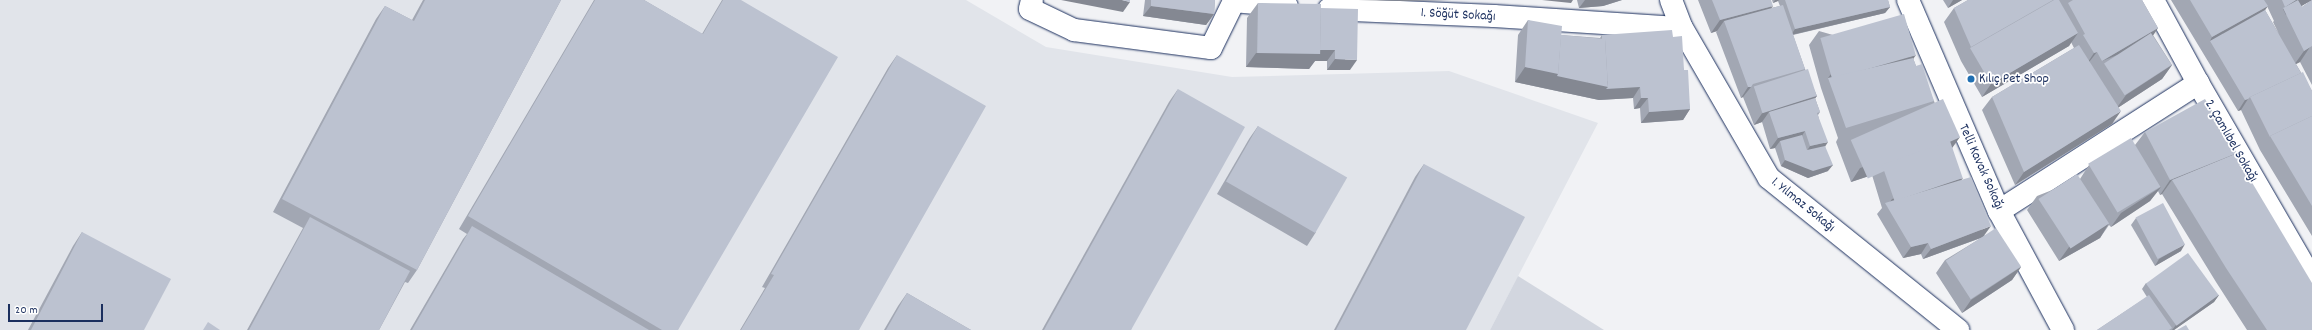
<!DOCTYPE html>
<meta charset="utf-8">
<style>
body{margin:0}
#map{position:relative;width:2312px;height:330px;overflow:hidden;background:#f1f2f5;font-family:Dekko,sans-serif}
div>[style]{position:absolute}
.built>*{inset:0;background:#e1e4ea}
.green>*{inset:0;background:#d2d6df}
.roads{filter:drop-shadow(0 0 1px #1b2f5e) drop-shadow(0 0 1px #1b2f5e)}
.street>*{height:22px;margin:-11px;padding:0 11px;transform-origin:11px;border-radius:11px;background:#fff}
.wall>*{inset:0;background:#a2a7b3}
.shaded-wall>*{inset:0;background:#848892}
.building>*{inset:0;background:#bcc2d0;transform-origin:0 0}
.dots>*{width:11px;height:11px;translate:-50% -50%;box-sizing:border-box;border:2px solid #fff;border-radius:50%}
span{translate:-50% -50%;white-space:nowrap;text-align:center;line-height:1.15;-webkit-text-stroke:3.5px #fff;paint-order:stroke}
.street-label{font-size:14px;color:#1b2f5e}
.poi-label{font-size:14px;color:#1b2f5e}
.left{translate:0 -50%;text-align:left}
.scale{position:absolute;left:8px;top:304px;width:95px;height:18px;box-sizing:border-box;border:2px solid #1b2f5e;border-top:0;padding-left:5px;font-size:12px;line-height:14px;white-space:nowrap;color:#1b2f5e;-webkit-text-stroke:3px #fff;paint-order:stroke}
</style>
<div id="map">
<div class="built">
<div style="clip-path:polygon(0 0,966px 0,1046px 47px,1232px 77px,1449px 71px,1598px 123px,1490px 330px,0 330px)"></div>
</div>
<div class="green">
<div style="clip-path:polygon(1518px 276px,1604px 330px,1490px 330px)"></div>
</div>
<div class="roads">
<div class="street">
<div style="left:1032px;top:0;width:9px;rotate:103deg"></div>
<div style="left:1030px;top:9px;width:49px;rotate:25.5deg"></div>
<div style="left:1074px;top:30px;width:138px;rotate:7.5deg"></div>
<div style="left:1211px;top:48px;width:52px;rotate:-63.9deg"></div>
<div style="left:1671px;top:0;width:30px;rotate:69deg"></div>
<div style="left:1682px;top:28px;width:173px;rotate:59.9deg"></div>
<div style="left:1769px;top:178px;width:243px;rotate:38.8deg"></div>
<div style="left:1908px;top:0;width:230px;rotate:66.7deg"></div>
<div style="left:1999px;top:211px;width:135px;rotate:61.7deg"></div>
<div style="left:2153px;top:0;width:94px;rotate:61.5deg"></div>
<div style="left:2198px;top:83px;width:228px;rotate:59.9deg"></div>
<div style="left:1234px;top:1px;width:53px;rotate:5.4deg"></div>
<div style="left:1329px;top:9px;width:165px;rotate:2.4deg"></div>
<div style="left:1494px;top:16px;width:188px;rotate:3.7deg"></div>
<div style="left:1999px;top:211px;width:237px;rotate:-32.7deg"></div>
</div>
</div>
<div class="wall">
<div style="clip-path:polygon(423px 0,561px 0,417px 270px,408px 283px,405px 282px,379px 330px,247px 330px,303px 228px,273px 212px,376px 19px,385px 6px,412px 20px)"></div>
<div style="clip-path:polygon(594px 0,644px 0,702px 34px,722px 0,741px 0,678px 330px,410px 330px,463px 239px,467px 234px,459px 229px)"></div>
<div style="clip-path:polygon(1145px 0,1215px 0,1214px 14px,1206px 25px,1143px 16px)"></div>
<div style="clip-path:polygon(1577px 0,1622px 0,1603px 6px,1579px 8px)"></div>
<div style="clip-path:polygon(1698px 0,1771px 0,1771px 8px,1780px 6px,1778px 1px,1773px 3px,1772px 0,1888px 0,1890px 7px,1885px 13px,1793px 35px,1805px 69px,1817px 96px,1815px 98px,1820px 112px,1818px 115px,1825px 146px,1828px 171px,1808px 178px,1781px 166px,1775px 148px,1770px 149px,1762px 122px,1754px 125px,1743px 97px,1741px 98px,1716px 32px,1717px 31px,1711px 33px)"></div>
<div style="clip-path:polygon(1943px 0,1962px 0,1948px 8px)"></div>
<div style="clip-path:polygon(1968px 0,2142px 0,2158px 28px,2153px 35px,2172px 65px,2162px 79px,2119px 107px,2112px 124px,2015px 185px,1982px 110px,1992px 97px,2074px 48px,2071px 42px,2069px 46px,1982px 97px,1961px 61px,1944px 22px,1954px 8px)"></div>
<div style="clip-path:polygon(evenodd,2171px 0,2312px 0,2301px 6px,2302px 7px,2312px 0,2312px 85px,2300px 62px,2296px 64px,2312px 91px,2312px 236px,2260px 150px,2241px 110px,2238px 111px,2171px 0,2267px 6px,2274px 21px,2273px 22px,2279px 34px,2265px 10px,2267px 6px)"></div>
<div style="clip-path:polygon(1258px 3px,1321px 8px,1350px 70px,1327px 70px,1327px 61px,1315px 61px,1309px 69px,1246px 67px,1247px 18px)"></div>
<div style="clip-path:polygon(1528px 20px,1561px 35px,1600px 38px,1602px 35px,1673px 37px,1684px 70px,1690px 109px,1683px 120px,1641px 123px,1640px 108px,1634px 109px,1633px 98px,1599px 100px,1515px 82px,1518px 35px)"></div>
<div style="clip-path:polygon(1819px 31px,1913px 58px,1916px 66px,1934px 101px,1952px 148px,1961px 180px,1984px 235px,2021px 267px,2012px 280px,1962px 313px,1936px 273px,1945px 260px,1981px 238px,1923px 259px,1921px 254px,1903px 258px,1877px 214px,1882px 208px,1872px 175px,1851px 182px,1836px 142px,1838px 138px,1821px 88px,1809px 45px)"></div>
<div style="clip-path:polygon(897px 55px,859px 330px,740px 330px,765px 288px,762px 287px,888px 68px)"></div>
<div style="clip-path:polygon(1178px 89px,1131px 330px,1042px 330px,1169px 102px)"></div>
<div style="clip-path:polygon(1258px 126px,1316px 232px,1307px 246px,1217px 194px,1249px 139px)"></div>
<div style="clip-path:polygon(2145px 132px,2237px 153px,2236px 155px,2312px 330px,2247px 330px,2216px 282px,2162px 194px,2160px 195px,2158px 191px,2150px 201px,2111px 227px,2109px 225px,2100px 238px,2059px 261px,2027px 210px,2037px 196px,2080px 179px,2089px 165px,2135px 145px)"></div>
<div style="clip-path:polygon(1424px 164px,1466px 330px,1334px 330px,1415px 177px)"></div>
<div style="clip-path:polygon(2136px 218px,2181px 251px,2155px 266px,2131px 225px)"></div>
<div style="clip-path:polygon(82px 232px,144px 330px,28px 330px,73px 246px)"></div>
<div style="clip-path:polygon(2146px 283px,2219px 295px,2214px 302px,2174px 330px,2097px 330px,2147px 297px,2142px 289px)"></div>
<div style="clip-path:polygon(907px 293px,971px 330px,884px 330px,898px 306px)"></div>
</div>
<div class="shaded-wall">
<div style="clip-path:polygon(1061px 0,1122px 0,1130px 2px,1123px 12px)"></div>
<div style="clip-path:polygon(1358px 0,1452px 0,1404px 1px)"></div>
<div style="clip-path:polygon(1542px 0,1573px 0,1571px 3px)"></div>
<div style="clip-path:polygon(1585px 0,1622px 0,1603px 6px,1579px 8px)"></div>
<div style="clip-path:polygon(1775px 0,1779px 0,1778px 1px,1773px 3px)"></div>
<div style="clip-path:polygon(1953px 0,1962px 0,1948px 8px)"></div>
<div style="clip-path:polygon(2296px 0,2312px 0,2286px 15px,2283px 9px,2285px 7px)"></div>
<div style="clip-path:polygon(1151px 6px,1214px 14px,1206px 25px,1143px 16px)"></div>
<div style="clip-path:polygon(1773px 6px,1764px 19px,1724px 21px,1717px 31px,1711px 33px,1720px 20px)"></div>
<div style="clip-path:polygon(2268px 6px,2257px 21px,2210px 41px,2212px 37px)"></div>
<div style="clip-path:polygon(1890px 7px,1885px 13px,1791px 35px,1795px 29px)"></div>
<div style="clip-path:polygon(2158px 28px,2148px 43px,2102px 61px)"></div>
<div style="clip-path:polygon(2078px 33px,2069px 46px,1982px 97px,1991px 84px)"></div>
<div style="clip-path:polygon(2310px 47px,2300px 62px,2294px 65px,2304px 51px)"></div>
<div style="clip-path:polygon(1317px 50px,1335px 50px,1327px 61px,1315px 61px,1309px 69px,1246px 67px,1256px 53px)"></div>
<div style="clip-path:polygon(2097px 52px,2086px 66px,2084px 68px,2094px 53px)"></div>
<div style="clip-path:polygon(1916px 55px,1906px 69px,1828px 78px,1831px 74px)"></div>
<div style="clip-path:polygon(1335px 59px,1357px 60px,1350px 70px,1327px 70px)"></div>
<div style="clip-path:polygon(2172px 65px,2162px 79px,2116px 109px,2126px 95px)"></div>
<div style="clip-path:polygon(1525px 67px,1640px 87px,1633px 98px,1599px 100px,1515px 82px)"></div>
<div style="clip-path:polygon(1748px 87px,1751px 87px,1743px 97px,1741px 98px)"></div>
<div style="clip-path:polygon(1817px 96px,1807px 109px,1769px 112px,1762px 122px,1754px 125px,1763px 112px)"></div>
<div style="clip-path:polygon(1641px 98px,1648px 98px,1640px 108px,1634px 109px)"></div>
<div style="clip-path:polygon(2248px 99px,2241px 110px,2238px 111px,2245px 100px)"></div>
<div style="clip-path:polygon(1690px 109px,1683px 120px,1641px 123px,1649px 112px)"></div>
<div style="clip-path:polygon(2121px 111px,2112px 124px,2015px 185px,2024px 172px)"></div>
<div style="clip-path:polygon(1805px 131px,1798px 142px,1780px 141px,1775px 148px,1770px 149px,1778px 138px)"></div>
<div style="clip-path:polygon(1960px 137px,1950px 151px,1881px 162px,1872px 175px,1851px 182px,1860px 168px)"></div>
<div style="clip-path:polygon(1828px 142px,1821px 153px,1803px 157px,1810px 146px)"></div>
<div style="clip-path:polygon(2237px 153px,2227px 168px,2172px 180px,2162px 194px,2160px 195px,2170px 180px)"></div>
<div style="clip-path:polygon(1785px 160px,1833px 165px,1828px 171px,1808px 178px,1781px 166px)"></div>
<div style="clip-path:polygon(1963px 178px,1954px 191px,1887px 207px,1892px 199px)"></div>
<div style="clip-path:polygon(2161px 187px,2150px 201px,2111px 227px,2121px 213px)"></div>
<div style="clip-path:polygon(2109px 223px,2100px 238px,2059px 261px,2069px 247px)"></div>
<div style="clip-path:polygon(1991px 226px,1983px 237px,1923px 259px,1931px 249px)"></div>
<div style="clip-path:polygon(1928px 243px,1921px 254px,1903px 258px,1911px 247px)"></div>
<div style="clip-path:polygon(2185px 244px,2181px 251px,2155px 266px,2159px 259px)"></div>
<div style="clip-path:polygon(2021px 267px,2012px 280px,1962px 313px,1971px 300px)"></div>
<div style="clip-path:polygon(2219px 295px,2214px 302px,2174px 330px,2172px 330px,2176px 325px)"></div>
</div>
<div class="building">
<div style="clip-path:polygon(425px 0,561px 0,417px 270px,282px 199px,385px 6px,414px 21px)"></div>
<div style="clip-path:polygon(595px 0,644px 0,703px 34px,723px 0,741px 0,838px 57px,678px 330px,662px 330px,468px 216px)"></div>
<div style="clip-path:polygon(1122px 0,1130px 0,1130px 2px)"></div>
<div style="clip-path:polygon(1151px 0,1215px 0,1214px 14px,1151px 6px)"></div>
<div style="clip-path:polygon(1712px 0,1771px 0,1773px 6px,1720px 20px)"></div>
<div style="clip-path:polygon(1785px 0,1888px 0,1890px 7px,1795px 29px)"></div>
<div style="clip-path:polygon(1968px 0,2053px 0,1971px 47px,1954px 8px)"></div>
<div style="clip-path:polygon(2054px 0,2059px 0,2078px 33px,1991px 84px,1970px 48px)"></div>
<div style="clip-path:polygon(2073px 0,2142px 0,2158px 28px,2102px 61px,2097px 52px,2094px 53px,2083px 35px,2085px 34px,2068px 3px)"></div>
<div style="clip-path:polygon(2190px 0,2264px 0,2268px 6px,2212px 37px)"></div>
<div style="clip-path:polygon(2282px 0,2296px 0,2285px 7px)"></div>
<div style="clip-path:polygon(2298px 0,2302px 7px,2312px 0,2312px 46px,2304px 51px,2283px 8px)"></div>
<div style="left:1258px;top:3px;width:63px;height:50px;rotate:1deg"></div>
<div style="clip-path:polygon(1783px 5px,1805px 69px,1753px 84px,1751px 87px,1748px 87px,1724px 21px)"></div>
<div style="clip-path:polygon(1321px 8px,1358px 9px,1357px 60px,1335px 59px,1335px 50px,1320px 50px)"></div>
<div style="clip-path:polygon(2265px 10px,2301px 73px,2250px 97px,2248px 99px,2245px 100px,2210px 41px)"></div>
<div style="left:1904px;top:14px;width:43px;height:87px;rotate:74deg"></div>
<div style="clip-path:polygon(1528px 20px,1562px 26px,1558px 74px,1525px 67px)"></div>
<div style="clip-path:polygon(1672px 30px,1673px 37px,1682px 36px,1684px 70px,1688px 70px,1690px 109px,1649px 112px,1648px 98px,1641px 98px,1640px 87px,1606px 89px,1608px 87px,1605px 39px,1602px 39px,1602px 35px)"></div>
<div style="left:2151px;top:33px;width:38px;height:56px;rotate:57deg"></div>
<div style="clip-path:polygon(1561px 35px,1605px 39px,1608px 87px,1557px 76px,1558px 74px)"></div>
<div style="clip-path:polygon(2079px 45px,2121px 111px,2024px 172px,1992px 97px)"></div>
<div style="clip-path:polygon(897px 55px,986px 106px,859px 330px,741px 330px,774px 275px,771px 274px)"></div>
<div style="clip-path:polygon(1913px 58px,1916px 66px,1922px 64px,1934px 101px,1846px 128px,1828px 78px)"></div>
<div style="left:1808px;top:69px;width:28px;height:57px;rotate:72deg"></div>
<div style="clip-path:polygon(2303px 72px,2312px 91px,2312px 116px,2270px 136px,2270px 137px,2250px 97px)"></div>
<div style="clip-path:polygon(1178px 89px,1245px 127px,1131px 330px,1044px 330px)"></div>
<div style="clip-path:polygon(1815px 98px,1820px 112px,1817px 113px,1828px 142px,1810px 146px,1805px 131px,1778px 138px,1769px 112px)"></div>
<div style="left:1943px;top:99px;width:42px;height:101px;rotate:66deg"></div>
<div style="clip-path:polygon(2205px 99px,2237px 153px,2170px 180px,2145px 132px)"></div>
<div style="clip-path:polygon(2312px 116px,2312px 206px,2270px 136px)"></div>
<div style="left:1258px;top:126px;width:103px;height:64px;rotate:30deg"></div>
<div style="clip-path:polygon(1802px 135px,1807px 150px,1825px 146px,1833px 165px,1813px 171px,1785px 160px,1780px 141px)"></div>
<div style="left:2131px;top:138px;width:57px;height:50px;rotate:59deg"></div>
<div style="left:1950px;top:141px;width:39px;height:72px;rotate:71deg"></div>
<div style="clip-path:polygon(2235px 154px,2312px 283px,2312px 330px,2267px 330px,2226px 268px,2172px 180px)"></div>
<div style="clip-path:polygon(1424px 164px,1525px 217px,1466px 330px,1336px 330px)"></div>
<div style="left:2077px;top:174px;width:59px;height:46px;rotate:57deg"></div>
<div style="clip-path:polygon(1971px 177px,1991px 226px,1931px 249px,1928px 243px,1911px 247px,1885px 203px)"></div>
<div style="left:2163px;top:203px;width:47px;height:31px;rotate:62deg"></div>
<div style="clip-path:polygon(310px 217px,410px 271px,379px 330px,249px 330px)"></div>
<div style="clip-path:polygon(472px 226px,649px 330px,412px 330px)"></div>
<div style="left:1996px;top:228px;width:46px;height:60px;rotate:57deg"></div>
<div style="clip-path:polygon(82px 232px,171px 279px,144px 330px,31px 330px)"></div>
<div style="left:2188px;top:253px;width:52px;height:52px;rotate:54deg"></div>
<div style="clip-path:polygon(907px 293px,971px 330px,886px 330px)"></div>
<div style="clip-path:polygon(2149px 295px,2172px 328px,2169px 330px,2097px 330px)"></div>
<div style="clip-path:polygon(208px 322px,220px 330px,203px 330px)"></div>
<div style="clip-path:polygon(2186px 325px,2189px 330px,2177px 330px)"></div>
</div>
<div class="dots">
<div style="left:1971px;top:79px;background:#1f6fb2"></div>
</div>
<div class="street-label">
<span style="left:1458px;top:15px;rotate:3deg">1. Söğüt Sokağı</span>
<span style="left:2231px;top:141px;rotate:60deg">2. Çamlıbel Sokağı</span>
<span style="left:1981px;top:167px;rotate:66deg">Telli Kavak Sokağı</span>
<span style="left:1803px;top:205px;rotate:39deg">1. Yılmaz Sokağı</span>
</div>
<div class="poi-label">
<span class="left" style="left:1979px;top:79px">Kılıç Pet Shop</span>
</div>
<div class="scale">20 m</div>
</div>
